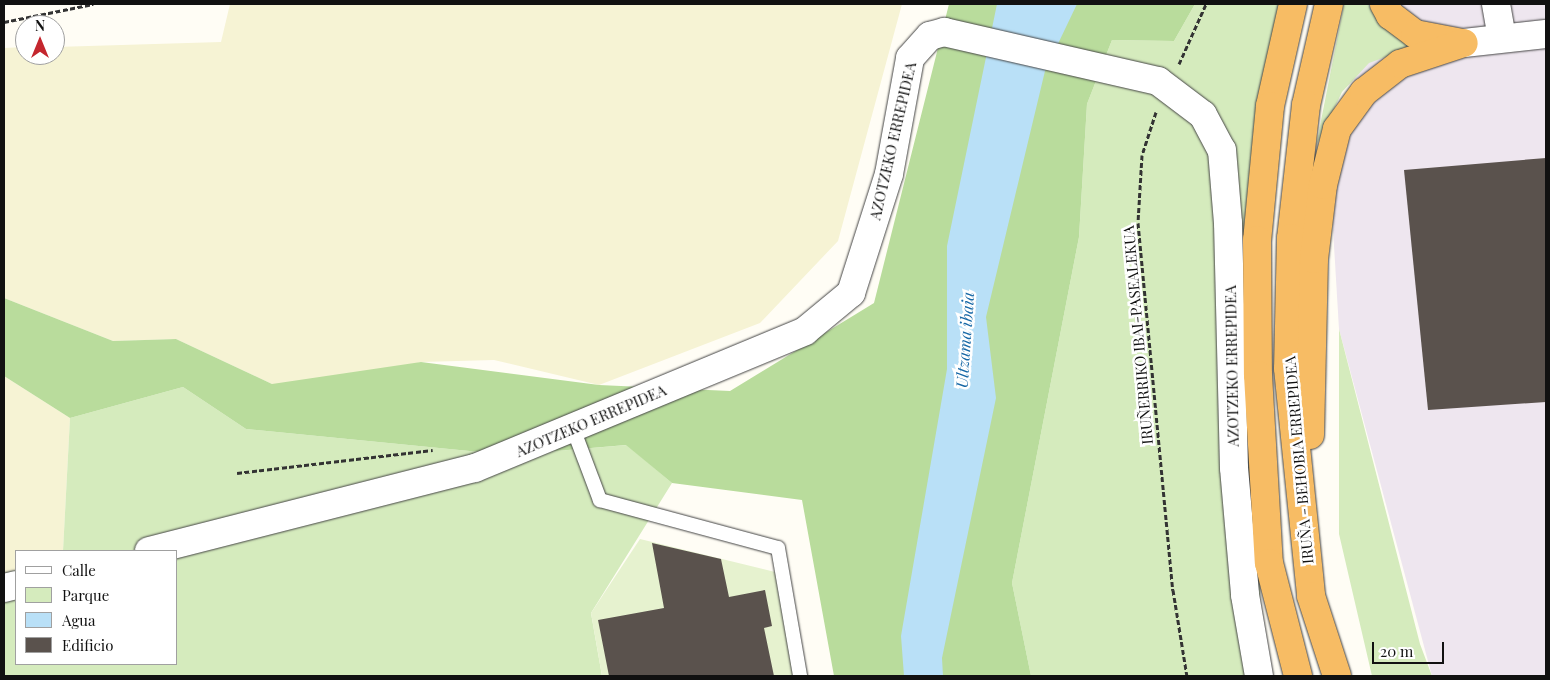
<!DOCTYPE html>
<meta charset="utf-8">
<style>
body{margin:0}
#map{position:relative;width:1550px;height:680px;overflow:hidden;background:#fffdf5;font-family:"Playfair Display",serif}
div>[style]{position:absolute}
.industrial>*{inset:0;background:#eee6ef}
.farmland>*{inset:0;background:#f6f3d4}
.green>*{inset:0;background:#d5ebbd}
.forest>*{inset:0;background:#b9dc9c}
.pitch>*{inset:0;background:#e6f2cf}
.water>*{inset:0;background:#b9e0f7}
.building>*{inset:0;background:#5a524d}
.path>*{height:3px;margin-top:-1.5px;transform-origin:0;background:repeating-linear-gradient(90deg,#333 0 5px,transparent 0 7.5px)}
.roads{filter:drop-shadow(0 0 1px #444) drop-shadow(0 0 1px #444)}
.service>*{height:14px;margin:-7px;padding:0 7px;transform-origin:7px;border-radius:7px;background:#fff}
.minor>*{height:28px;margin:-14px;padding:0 14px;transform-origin:14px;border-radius:14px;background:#fff}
.tertiary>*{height:28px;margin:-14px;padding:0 14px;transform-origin:14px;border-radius:14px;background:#fff}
.trunk>*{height:28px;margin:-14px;padding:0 14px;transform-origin:14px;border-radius:14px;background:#f7bc64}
span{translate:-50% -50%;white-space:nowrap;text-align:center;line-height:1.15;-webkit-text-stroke:5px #fff;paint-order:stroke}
.street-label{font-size:15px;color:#111}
.water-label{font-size:16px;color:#1768a6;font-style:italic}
.frame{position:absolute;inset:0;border:5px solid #111;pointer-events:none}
.legend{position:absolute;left:15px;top:550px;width:162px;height:115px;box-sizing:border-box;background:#fff;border:1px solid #a0a0a0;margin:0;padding:6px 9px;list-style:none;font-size:15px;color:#111}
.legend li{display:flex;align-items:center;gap:10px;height:25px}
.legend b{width:25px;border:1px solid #a0a0a0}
.north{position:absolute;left:15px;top:15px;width:50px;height:50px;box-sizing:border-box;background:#fff;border:1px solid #a0a0a0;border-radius:50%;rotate:0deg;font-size:14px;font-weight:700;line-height:20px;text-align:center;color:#111}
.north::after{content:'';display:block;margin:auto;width:18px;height:22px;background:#c4262e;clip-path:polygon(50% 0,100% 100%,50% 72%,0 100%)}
.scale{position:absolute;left:1372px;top:642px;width:72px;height:22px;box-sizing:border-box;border:2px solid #111;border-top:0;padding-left:6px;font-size:15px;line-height:18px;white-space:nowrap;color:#111;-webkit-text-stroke:4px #fff;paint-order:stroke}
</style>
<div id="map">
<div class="industrial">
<div style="clip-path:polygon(1374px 4px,1546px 4px,1546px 676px,1432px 676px,1339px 329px,1332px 212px,1358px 57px)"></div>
</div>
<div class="farmland">
<div style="clip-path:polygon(230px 4px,902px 4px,838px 241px,760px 323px,599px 385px,494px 360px,421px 362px,322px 386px,272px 384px,176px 339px,113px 341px,4px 298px,4px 48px,25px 47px,25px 55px,55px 55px,55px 47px,221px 42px)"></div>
<div style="clip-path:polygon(4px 376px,70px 418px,63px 551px,16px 551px,16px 570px,4px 573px)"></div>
</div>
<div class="green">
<div style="clip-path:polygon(1195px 4px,1293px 4px,1258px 375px,1261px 676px,1031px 676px,1012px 583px,1079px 237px,1087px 104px,1112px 40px,1174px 41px)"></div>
<div style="clip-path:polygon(1344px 4px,1368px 4px,1378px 21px,1413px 47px,1369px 63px,1342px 92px,1316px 146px)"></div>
<div style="clip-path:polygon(1339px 329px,1420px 644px,1432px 676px,1372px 676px,1339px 534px)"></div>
<div style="clip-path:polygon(183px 387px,246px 429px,510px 455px,627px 445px,672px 483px,591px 613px,602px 676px,4px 676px,4px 573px,16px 570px,16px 664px,176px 664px,176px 551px,63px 551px,70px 418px)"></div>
</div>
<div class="forest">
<div style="clip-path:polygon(949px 4px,1195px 4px,1174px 41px,1112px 40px,1087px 104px,1079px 237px,1012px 583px,1031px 676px,834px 676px,802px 500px,672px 483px,626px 445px,510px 455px,246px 429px,183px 387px,70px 418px,4px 376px,4px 298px,113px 341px,176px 339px,272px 384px,421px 362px,599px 385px,730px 391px,874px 303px)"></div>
</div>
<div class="pitch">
<div style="clip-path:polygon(640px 539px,783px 574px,800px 676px,602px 676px,591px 613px)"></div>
</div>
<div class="water">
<div style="clip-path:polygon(997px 4px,1077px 4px,1045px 71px,986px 317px,996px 398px,942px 658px,943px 676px,904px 676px,901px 636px,947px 369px,947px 246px)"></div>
</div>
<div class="building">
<div style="clip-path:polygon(1546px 158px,1546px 402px,1428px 410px,1404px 170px)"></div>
<div style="clip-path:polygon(652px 543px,721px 559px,729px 597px,765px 590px,772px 626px,764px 628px,774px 676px,609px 676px,598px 620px,664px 608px)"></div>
</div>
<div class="path">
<div style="left:4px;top:22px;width:91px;rotate:-11.4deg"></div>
<div style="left:1179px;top:64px;width:66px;rotate:-65.8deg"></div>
<div style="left:1156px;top:112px;width:45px;rotate:108deg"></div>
<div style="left:1142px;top:155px;width:68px;rotate:93.4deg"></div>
<div style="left:1138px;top:223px;width:369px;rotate:84.6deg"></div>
<div style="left:1173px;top:590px;width:87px;rotate:80.8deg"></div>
<div style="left:237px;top:473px;width:197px;rotate:-6.7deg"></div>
</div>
<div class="roads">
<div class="service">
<div style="left:574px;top:431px;width:74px;rotate:69.4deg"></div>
<div style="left:600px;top:500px;width:184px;rotate:15.1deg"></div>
<div style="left:778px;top:548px;width:130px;rotate:80.2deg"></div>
</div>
<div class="minor">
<div style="left:1496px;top:4px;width:34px;rotate:80deg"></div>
<div style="left:1464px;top:43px;width:82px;rotate:-6.3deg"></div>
</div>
<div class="tertiary">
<div style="left:149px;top:551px;width:336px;rotate:-14.3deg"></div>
<div style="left:475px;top:468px;width:357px;rotate:-22.5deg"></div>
<div style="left:805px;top:331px;width:60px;rotate:-39.6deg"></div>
<div style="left:851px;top:293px;width:125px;rotate:-72.3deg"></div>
<div style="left:889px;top:174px;width:118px;rotate:-79.7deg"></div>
<div style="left:910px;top:58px;width:30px;rotate:-48deg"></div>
<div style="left:930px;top:36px;width:15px;rotate:-16deg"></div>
<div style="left:944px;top:32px;width:220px;rotate:12.9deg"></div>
<div style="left:1158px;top:81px;width:56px;rotate:37.1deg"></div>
<div style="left:1203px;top:115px;width:40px;rotate:62deg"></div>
<div style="left:1222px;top:150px;width:73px;rotate:85.3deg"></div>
<div style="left:1228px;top:223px;width:245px;rotate:88.6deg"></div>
<div style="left:1234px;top:468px;width:127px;rotate:85deg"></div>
<div style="left:1245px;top:595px;width:82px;rotate:80.2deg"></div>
<div style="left:4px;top:588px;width:12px;rotate:-14deg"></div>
</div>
<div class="trunk">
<div style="left:1293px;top:4px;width:105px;rotate:102.7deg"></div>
<div style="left:1270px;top:106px;width:135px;rotate:95.5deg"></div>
<div style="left:1257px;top:240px;width:135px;rotate:89.6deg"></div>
<div style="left:1258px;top:375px;width:188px;rotate:86.7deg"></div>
<div style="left:1269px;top:563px;width:117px;rotate:75.6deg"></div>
<div style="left:1329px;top:4px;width:104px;rotate:102.8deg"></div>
<div style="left:1306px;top:105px;width:134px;rotate:96.4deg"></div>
<div style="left:1291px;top:238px;width:130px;rotate:91.3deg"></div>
<div style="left:1288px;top:368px;width:229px;rotate:84.2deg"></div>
<div style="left:1311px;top:596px;width:84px;rotate:72deg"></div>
<div style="left:1384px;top:4px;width:13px;rotate:61deg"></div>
<div style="left:1390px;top:15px;width:31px;rotate:37deg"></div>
<div style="left:1415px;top:34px;width:48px;rotate:10.8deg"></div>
<div style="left:1310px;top:435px;width:176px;rotate:-88.7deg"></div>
<div style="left:1314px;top:259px;width:75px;rotate:-83.1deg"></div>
<div style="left:1323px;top:185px;width:58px;rotate:-76deg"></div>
<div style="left:1337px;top:129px;width:46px;rotate:-53.9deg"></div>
<div style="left:1364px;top:92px;width:46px;rotate:-37.9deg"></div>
<div style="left:1400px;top:64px;width:67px;rotate:-18.2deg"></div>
</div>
</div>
<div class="street-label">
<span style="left:893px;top:141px;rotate:-77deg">AZOTZEKO ERREPIDEA</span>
<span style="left:1138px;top:335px;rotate:-95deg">IRUÑERRIKO IBAI-PASEALEKUA</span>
<span style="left:1232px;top:366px;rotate:-91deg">AZOTZEKO ERREPIDEA</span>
<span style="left:591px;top:421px;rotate:-23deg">AZOTZEKO ERREPIDEA</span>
<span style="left:1299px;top:460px;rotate:-95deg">IRUÑA - BEHOBIA ERREPIDEA</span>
</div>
<div class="water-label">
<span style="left:965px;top:340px;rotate:-86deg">Ultzama ibaia</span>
</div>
<div class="frame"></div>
<ul class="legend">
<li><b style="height:6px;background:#fff"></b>Calle</li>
<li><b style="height:14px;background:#d5ebbd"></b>Parque</li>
<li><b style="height:14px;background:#b9e0f7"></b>Agua</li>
<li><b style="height:14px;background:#5a524d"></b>Edificio</li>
</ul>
<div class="north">N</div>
<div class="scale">20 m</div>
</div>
